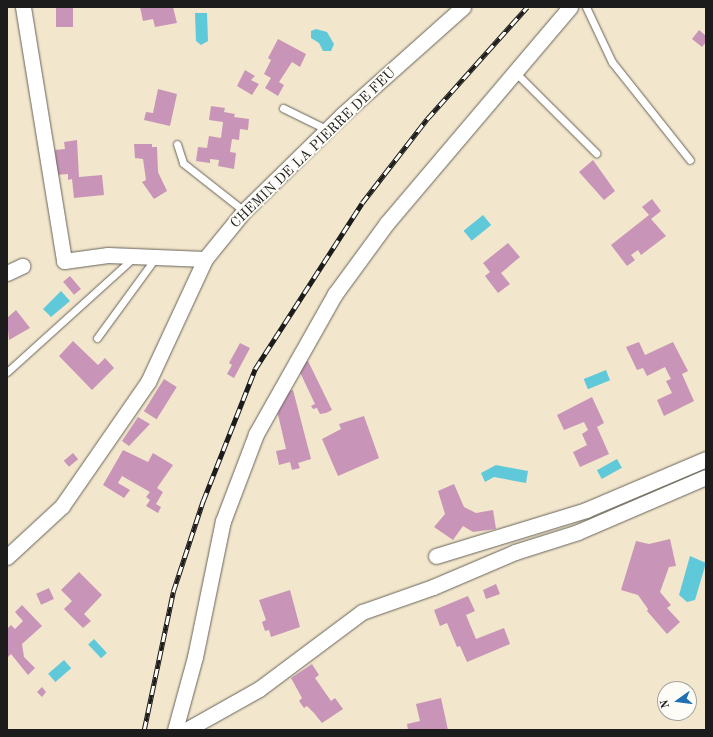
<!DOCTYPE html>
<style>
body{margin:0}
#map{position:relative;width:713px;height:737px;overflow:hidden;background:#f2e6cc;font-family:"Old Standard TT",serif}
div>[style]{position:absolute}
.water>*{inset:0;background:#5fc9da;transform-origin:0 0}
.building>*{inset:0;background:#c895b8;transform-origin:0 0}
.roads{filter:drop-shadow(0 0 1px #67635a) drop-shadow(0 0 1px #67635a)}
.service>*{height:7px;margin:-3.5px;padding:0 3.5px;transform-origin:3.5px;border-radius:3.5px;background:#fff}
.minor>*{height:15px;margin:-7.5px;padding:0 7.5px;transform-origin:7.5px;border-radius:7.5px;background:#fff}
.rail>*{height:4.5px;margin-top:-2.25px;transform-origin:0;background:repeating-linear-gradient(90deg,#fdfcf7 0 9px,#1c1c1c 0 18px);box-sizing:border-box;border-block:1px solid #1c1c1c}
span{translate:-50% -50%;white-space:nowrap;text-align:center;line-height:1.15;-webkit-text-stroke:4px #fdfcf7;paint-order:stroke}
.street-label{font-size:14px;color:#1c1c1c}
.frame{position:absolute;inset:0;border:8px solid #1c1c1c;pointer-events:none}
.north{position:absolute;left:657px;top:681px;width:40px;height:40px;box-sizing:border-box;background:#fdfcf7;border:1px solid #a3a29f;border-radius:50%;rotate:256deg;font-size:11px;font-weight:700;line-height:16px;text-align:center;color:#1c1c1c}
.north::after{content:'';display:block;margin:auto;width:14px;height:18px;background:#1f6fb2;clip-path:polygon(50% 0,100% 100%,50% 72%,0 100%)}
</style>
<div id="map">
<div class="water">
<div style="clip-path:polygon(207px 13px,208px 41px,201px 45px,196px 41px,195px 13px)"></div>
<div style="clip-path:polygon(316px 29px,327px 32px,334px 44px,331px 51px,323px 51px,319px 43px,311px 38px,311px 31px)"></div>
<div style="left:483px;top:215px;width:13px;height:25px;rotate:51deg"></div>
<div style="clip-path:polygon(61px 291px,70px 301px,51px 317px,43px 309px)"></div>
<div style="left:606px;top:370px;width:11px;height:24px;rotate:68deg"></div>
<div style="left:617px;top:459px;width:10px;height:23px;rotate:61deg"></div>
<div style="clip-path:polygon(496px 465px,528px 471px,526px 483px,494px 477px,485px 482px,481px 473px)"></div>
<div style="clip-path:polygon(690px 556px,706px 563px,695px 600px,687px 602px,679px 595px)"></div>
<div style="left:94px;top:639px;width:19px;height:8px;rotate:47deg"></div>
<div style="left:64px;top:660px;width:11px;height:21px;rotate:49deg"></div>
</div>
<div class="building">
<div style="left:56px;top:7px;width:17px;height:20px"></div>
<div style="clip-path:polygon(140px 7px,173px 7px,177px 23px,155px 27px,153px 19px,143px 21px)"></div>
<div style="clip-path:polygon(699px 30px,706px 36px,706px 42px,702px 47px,692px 39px)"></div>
<div style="clip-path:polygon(278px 39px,306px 54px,300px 67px,292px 62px,279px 82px,284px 85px,278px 96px,265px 88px,271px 78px,264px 74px,271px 60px,268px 58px)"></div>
<div style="clip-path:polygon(245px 70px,255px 76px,251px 80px,259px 84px,252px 95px,237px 86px)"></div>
<div style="clip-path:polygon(158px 89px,177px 94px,170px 126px,144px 120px,146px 112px,153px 113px)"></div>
<div style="clip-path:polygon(211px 106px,225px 108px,224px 112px,235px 114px,234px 117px,249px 119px,248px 130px,240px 129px,239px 140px,232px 139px,230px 152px,236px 153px,234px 169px,218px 166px,219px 160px,210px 159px,210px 163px,196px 161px,198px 147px,207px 148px,209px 136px,221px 138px,223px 122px,209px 120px)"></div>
<div style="clip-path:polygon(77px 140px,79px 177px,102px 175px,104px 195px,74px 198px,72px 179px,68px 180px,68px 174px,55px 175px,53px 160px,56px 160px,55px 150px,65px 149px,64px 142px)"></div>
<div style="clip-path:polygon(134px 144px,152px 144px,152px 147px,157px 147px,158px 172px,167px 191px,154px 199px,142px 182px,146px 180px,143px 159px,135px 158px)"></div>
<div style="clip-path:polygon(593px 160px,615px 191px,604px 200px,579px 172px)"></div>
<div style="clip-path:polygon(652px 199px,661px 211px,651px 219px,666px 236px,641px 255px,638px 250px,631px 255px,635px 260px,627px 266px,611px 245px,649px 215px,642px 207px)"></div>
<div style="clip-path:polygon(508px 243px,520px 257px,501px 273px,510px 284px,498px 293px,485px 276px,490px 272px,483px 263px)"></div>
<div style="left:70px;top:276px;width:17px;height:9px;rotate:50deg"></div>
<div style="clip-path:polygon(16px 310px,30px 328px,9px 340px,7px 318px)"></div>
<div style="clip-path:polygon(73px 341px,98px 365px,105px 358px,114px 368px,92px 390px,59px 356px)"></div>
<div style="clip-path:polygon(639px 342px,645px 355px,673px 342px,688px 371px,682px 374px,694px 401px,664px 416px,657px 400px,672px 393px,666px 381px,671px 379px,665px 367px,647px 376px,643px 368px,637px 370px,626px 347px)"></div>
<div style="clip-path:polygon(240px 343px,250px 348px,234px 378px,227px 374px,232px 365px,229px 363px)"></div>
<div style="clip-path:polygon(308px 361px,332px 410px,326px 413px,320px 414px,317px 408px,313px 409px,311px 406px,315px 404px,297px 366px)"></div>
<div style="left:164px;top:379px;width:15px;height:38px;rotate:32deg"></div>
<div style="clip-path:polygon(293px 390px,311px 459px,298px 463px,300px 468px,292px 470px,290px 462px,279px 465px,276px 451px,286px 449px,276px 406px,283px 392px)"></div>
<div style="clip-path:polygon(592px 397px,604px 423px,597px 427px,609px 454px,580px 467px,573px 452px,587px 445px,582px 434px,588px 430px,584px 422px,564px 430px,557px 415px)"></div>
<div style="clip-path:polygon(364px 416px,379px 458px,338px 476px,322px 439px,341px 429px,339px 424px)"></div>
<div style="clip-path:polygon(138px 417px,150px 424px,129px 446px,122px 441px)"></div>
<div style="clip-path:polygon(123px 450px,148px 462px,153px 453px,173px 465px,157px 488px,163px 492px,156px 504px,161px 507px,158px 513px,146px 506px,150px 500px,146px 497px,150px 492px,122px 476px,118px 483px,130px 490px,124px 498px,103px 485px)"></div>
<div style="left:73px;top:453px;width:8px;height:12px;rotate:50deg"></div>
<div style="clip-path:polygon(454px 484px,464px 507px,476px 513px,493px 510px,496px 529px,473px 532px,463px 526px,453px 540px,434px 527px,445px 514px,438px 491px)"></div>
<div style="clip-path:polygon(670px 539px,676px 566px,669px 567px,660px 592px,671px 605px,667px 608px,680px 622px,667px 634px,647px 611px,648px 609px,638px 595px,621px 590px,636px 541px,649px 544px)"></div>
<div style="clip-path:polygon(79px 572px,102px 595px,84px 614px,91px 621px,83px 628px,64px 609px,72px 601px,61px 590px)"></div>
<div style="clip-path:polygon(496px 584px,500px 594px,486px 599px,483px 590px)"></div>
<div style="left:49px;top:588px;width:12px;height:14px;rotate:66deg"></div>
<div style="clip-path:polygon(290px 590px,300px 627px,271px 637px,269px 630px,265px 631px,262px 622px,266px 620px,259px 600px)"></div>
<div style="clip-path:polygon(468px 596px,475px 611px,466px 615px,476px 639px,504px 628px,510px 644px,467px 662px,460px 646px,457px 647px,447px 623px,440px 626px,434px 610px)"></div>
<div style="clip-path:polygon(22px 605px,42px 626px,22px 644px,24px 657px,35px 668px,28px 675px,11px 654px,7px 658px,7px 629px,11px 625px,15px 629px,23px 621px,15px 612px)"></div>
<div style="clip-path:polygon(312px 664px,319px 675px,315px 678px,331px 701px,335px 698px,343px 709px,322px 723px,314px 713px,307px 706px,304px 708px,299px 701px,302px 698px,291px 678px)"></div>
<div style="clip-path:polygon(42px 687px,46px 692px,42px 697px,37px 692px)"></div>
<div style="clip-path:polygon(441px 698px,448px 730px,408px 730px,407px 724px,420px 721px,416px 704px)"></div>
</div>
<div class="roads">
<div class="service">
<div style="left:586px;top:7px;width:61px;rotate:64.7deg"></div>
<div style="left:612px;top:62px;width:125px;rotate:51.5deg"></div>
<div style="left:515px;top:72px;width:115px;rotate:45deg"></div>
<div style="left:283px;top:108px;width:50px;rotate:26.1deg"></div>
<div style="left:177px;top:144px;width:20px;rotate:72deg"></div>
<div style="left:183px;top:163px;width:78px;rotate:38.2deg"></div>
<div style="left:97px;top:338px;width:100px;rotate:-53.9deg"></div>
<div style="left:7px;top:372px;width:170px;rotate:-42.1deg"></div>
</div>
<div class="minor">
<div style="left:23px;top:7px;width:257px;rotate:80.8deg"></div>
<div style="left:64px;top:261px;width:44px;rotate:-7.8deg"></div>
<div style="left:108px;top:255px;width:97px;rotate:2.4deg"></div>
<div style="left:7px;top:273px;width:17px;rotate:-25deg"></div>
<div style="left:436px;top:556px;width:157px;rotate:-17deg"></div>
<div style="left:586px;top:510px;width:130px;rotate:-23deg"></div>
<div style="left:7px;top:557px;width:75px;rotate:-42.8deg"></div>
<div style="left:62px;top:506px;width:151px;rotate:-55.3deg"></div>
<div style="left:148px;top:382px;width:136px;rotate:-65.1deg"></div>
<div style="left:205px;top:259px;width:62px;rotate:-50.9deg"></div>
<div style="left:244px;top:211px;width:139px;rotate:-44.4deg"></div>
<div style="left:343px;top:114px;width:161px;rotate:-41.7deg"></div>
<div style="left:175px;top:730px;width:76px;rotate:-74.7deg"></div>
<div style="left:195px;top:657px;width:139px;rotate:-78.4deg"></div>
<div style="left:223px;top:521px;width:93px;rotate:-69.2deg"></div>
<div style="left:256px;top:434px;width:161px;rotate:-60.6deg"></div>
<div style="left:335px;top:294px;width:88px;rotate:-53.8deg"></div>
<div style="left:387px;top:223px;width:283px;rotate:-49.7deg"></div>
<div style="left:186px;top:730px;width:84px;rotate:-29.3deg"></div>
<div style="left:259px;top:689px;width:129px;rotate:-36.8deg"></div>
<div style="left:362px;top:612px;width:75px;rotate:-19.4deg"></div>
<div style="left:433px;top:587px;width:89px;rotate:-23.1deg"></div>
<div style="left:515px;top:552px;width:66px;rotate:-17.6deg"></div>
<div style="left:578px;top:532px;width:139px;rotate:-23.3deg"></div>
</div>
</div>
<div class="rail">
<div style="left:144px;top:730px;width:141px;rotate:-78.1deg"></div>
<div style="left:173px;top:592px;width:96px;rotate:-71.8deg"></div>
<div style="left:203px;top:501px;width:142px;rotate:-68.5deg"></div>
<div style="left:255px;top:369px;width:197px;rotate:-57.2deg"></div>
<div style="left:362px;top:203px;width:106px;rotate:-52.3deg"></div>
<div style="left:427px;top:119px;width:150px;rotate:-48.2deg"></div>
</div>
<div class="street-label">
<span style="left:313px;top:148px;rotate:-44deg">CHEMIN DE LA PIERRE DE FEU</span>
</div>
<div class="frame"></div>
<div class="north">N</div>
</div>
